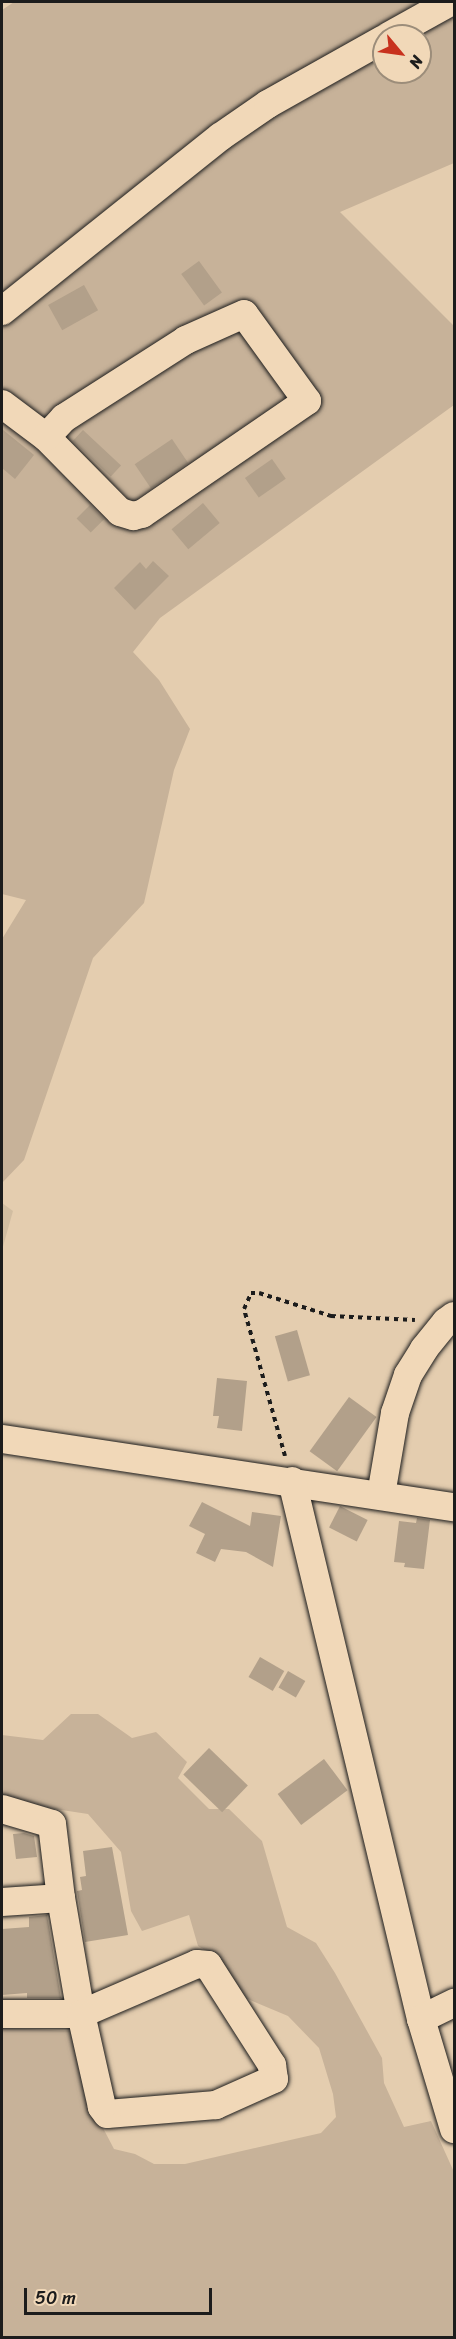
<!DOCTYPE html>
<style>
body{margin:0}
#map{position:relative;width:456px;height:2339px;overflow:hidden;background:#e4cdaf;font-family:Sriracha,sans-serif}
div>[style]{position:absolute}
.built>*{inset:0;background:#d1bda1}
.green>*{inset:0;background:#c7b299}
.building>*{inset:0;background:#b2a08a;transform-origin:0 0}
.path>*{height:4px;margin-top:-2px;transform-origin:0;background:repeating-linear-gradient(90deg,#1c1c1c 0 4.5px,transparent 0 9px)}
.roads{filter:drop-shadow(0 0 2px #1c1c1c) drop-shadow(0 0 2px #1c1c1c)}
.minor>*{height:28px;margin:-14px;padding:0 14px;transform-origin:14px;border-radius:14px;background:#f1d8b8}
span{translate:-50% -50%;white-space:nowrap;text-align:center;line-height:1.15;-webkit-text-stroke:6px #f1d8b8;paint-order:stroke}
.frame{position:absolute;inset:0;border:3px solid #1c1c1c;pointer-events:none}
.north{position:absolute;left:372px;top:24px;width:60px;height:60px;box-sizing:border-box;background:#f1d8b8;border:2px solid #9c8d7a;border-radius:50%;rotate:119deg;font-size:16px;font-weight:700;line-height:24px;text-align:center;color:#1c1c1c}
.north::after{content:'';display:block;margin:auto;width:21px;height:27px;background:#c8321e;clip-path:polygon(50% 0,100% 100%,50% 72%,0 100%)}
.scale{position:absolute;left:24px;top:2288px;width:188px;height:27px;box-sizing:border-box;border:3px solid #1c1c1c;border-top:0;padding-left:8px;font-size:18px;line-height:21px;white-space:nowrap;color:#1c1c1c;-webkit-text-stroke:4px #f1d8b8;paint-order:stroke}
</style>
<div id="map">
<div class="built">
<div style="clip-path:polygon(2px 1203px,13px 1211px,2px 1250px)"></div>
</div>
<div class="green">
<div style="clip-path:polygon(evenodd,14px 2px,454px 2px,454px 163px,340px 212px,454px 326px,454px 405px,160px 618px,133px 652px,159px 680px,190px 729px,174px 770px,144px 903px,93px 958px,24px 1160px,2px 1183px,2px 939px,26px 900px,2px 894px,2px 10px,14px 2px,384px 36px,420px 36px,420px 72px,384px 72px,384px 36px)"></div>
<div style="clip-path:polygon(71px 1714px,98px 1714px,132px 1738px,156px 1732px,187px 1762px,178px 1778px,209px 1809px,229px 1809px,262px 1841px,287px 1927px,316px 1943px,335px 1973px,382px 2058px,384px 2083px,404px 2127px,431px 2121px,454px 2172px,454px 2337px,2px 2338px,2px 2028px,72px 2031px,92px 2107px,114px 2149px,135px 2154px,154px 2164px,185px 2164px,321px 2133px,336px 2117px,333px 2094px,319px 2048px,288px 2016px,243px 1997px,216px 1956px,198px 1946px,189px 1915px,142px 1931px,131px 1911px,121px 1852px,88px 1814px,2px 1801px,2px 1735px,43px 1740px)"></div>
</div>
<div class="building">
<div style="left:199px;top:261px;width:39px;height:22px;rotate:54deg"></div>
<div style="left:84px;top:285px;width:29px;height:41px;rotate:61deg"></div>
<div style="clip-path:polygon(2px 429px,34px 455px,15px 479px,2px 468px)"></div>
<div style="left:83px;top:430px;width:52px;height:15px;rotate:43deg"></div>
<div style="left:172px;top:439px;width:29px;height:45px;rotate:56deg"></div>
<div style="left:272px;top:459px;width:24px;height:33px;rotate:55deg"></div>
<div style="left:203px;top:503px;width:26px;height:41px;rotate:50deg"></div>
<div style="left:90px;top:505px;width:20px;height:19px;rotate:45deg"></div>
<div style="clip-path:polygon(153px 561px,169px 576px,135px 610px,114px 588px,140px 562px,146px 569px)"></div>
<div style="left:297px;top:1330px;width:47px;height:23px;rotate:74deg"></div>
<div style="clip-path:polygon(217px 1378px,247px 1381px,242px 1431px,217px 1428px,219px 1416px,213px 1416px)"></div>
<div style="left:349px;top:1397px;width:34px;height:67px;rotate:36deg"></div>
<div style="clip-path:polygon(202px 1502px,250px 1526px,252px 1512px,281px 1516px,273px 1567px,246px 1552px,221px 1549px,215px 1562px,196px 1553px,205px 1534px,189px 1526px)"></div>
<div style="left:340px;top:1506px;width:31px;height:24px;rotate:27deg"></div>
<div style="clip-path:polygon(417px 1518px,430px 1520px,424px 1569px,404px 1567px,405px 1563px,394px 1562px,399px 1521px,416px 1523px)"></div>
<div style="left:260px;top:1657px;width:28px;height:23px;rotate:30deg"></div>
<div style="left:288px;top:1671px;width:20px;height:19px;rotate:30deg"></div>
<div style="left:209px;top:1748px;width:54px;height:37px;rotate:44deg"></div>
<div style="left:324px;top:1759px;width:39px;height:58px;rotate:53deg"></div>
<div style="clip-path:polygon(24px 1833px,34px 1836px,37px 1857px,16px 1859px,13px 1834px)"></div>
<div style="clip-path:polygon(112px 1847px,128px 1935px,85px 1942px,77px 1891px,82px 1890px,80px 1877px,86px 1876px,83px 1851px)"></div>
<div style="clip-path:polygon(47px 1915px,61px 1998px,27px 1998px,27px 1993px,2px 1995px,2px 1929px,29px 1927px,29px 1917px)"></div>
</div>
<div class="path">
<div style="left:285px;top:1456px;width:153px;rotate:-105.6deg"></div>
<div style="left:244px;top:1309px;width:17px;rotate:-66deg"></div>
<div style="left:251px;top:1293px;width:8px"></div>
<div style="left:259px;top:1293px;width:76px;rotate:17.7deg"></div>
<div style="left:331px;top:1316px;width:84px;rotate:2.7deg"></div>
</div>
<div class="roads">
<div class="minor">
<div style="left:389px;top:36px;width:70px;rotate:-29.1deg"></div>
<div style="left:2px;top:311px;width:279px;rotate:-38.6deg"></div>
<div style="left:220px;top:137px;width:58px;rotate:-34.5deg"></div>
<div style="left:268px;top:104px;width:133px;rotate:-29.3deg"></div>
<div style="left:2px;top:404px;width:55px;rotate:36.9deg"></div>
<div style="left:46px;top:437px;width:105px;rotate:45.4deg"></div>
<div style="left:120px;top:512px;width:14px;rotate:17deg"></div>
<div style="left:133px;top:516px;width:9px;rotate:-13deg"></div>
<div style="left:142px;top:514px;width:200px;rotate:-34.4deg"></div>
<div style="left:307px;top:401px;width:107px;rotate:-125.9deg"></div>
<div style="left:244px;top:314px;width:64px;rotate:155.9deg"></div>
<div style="left:186px;top:340px;width:145px;rotate:147.4deg"></div>
<div style="left:64px;top:418px;width:26px;rotate:133deg"></div>
<div style="left:2px;top:1439px;width:457px;rotate:8.6deg"></div>
<div style="left:292px;top:1481px;width:553px;rotate:76.52deg"></div>
<div style="left:421px;top:2019px;width:115px;rotate:73.3deg"></div>
<div style="left:381px;top:1495px;width:83px;rotate:-80.3deg"></div>
<div style="left:395px;top:1413px;width:40px;rotate:-71.1deg"></div>
<div style="left:408px;top:1375px;width:31px;rotate:-58deg"></div>
<div style="left:424px;top:1349px;width:35px;rotate:-51deg"></div>
<div style="left:446px;top:1322px;width:10px;rotate:-37deg"></div>
<div style="left:2px;top:1809px;width:52px;rotate:16.7deg"></div>
<div style="left:52px;top:1824px;width:75px;rotate:83.1deg"></div>
<div style="left:61px;top:1898px;width:118px;rotate:80.2deg"></div>
<div style="left:81px;top:2014px;width:79px;rotate:180deg"></div>
<div style="left:2px;top:1902px;width:59px;rotate:-3.9deg"></div>
<div style="left:197px;top:1964px;width:11px;rotate:5deg"></div>
<div style="left:208px;top:1965px;width:119px;rotate:57.4deg"></div>
<div style="left:272px;top:2065px;width:14px;rotate:82deg"></div>
<div style="left:274px;top:2079px;width:64px;rotate:155.9deg"></div>
<div style="left:216px;top:2105px;width:109px;rotate:175.3deg"></div>
<div style="left:107px;top:2114px;width:9px;rotate:-126deg"></div>
<div style="left:102px;top:2107px;width:95px;rotate:-102.7deg"></div>
<div style="left:81px;top:2014px;width:126px;rotate:-23.3deg"></div>
<div style="left:421px;top:2019px;width:37px;rotate:-26deg"></div>
</div>
</div>
<div class="frame"></div>
<div class="north">N</div>
<div class="scale">50 m</div>
</div>
